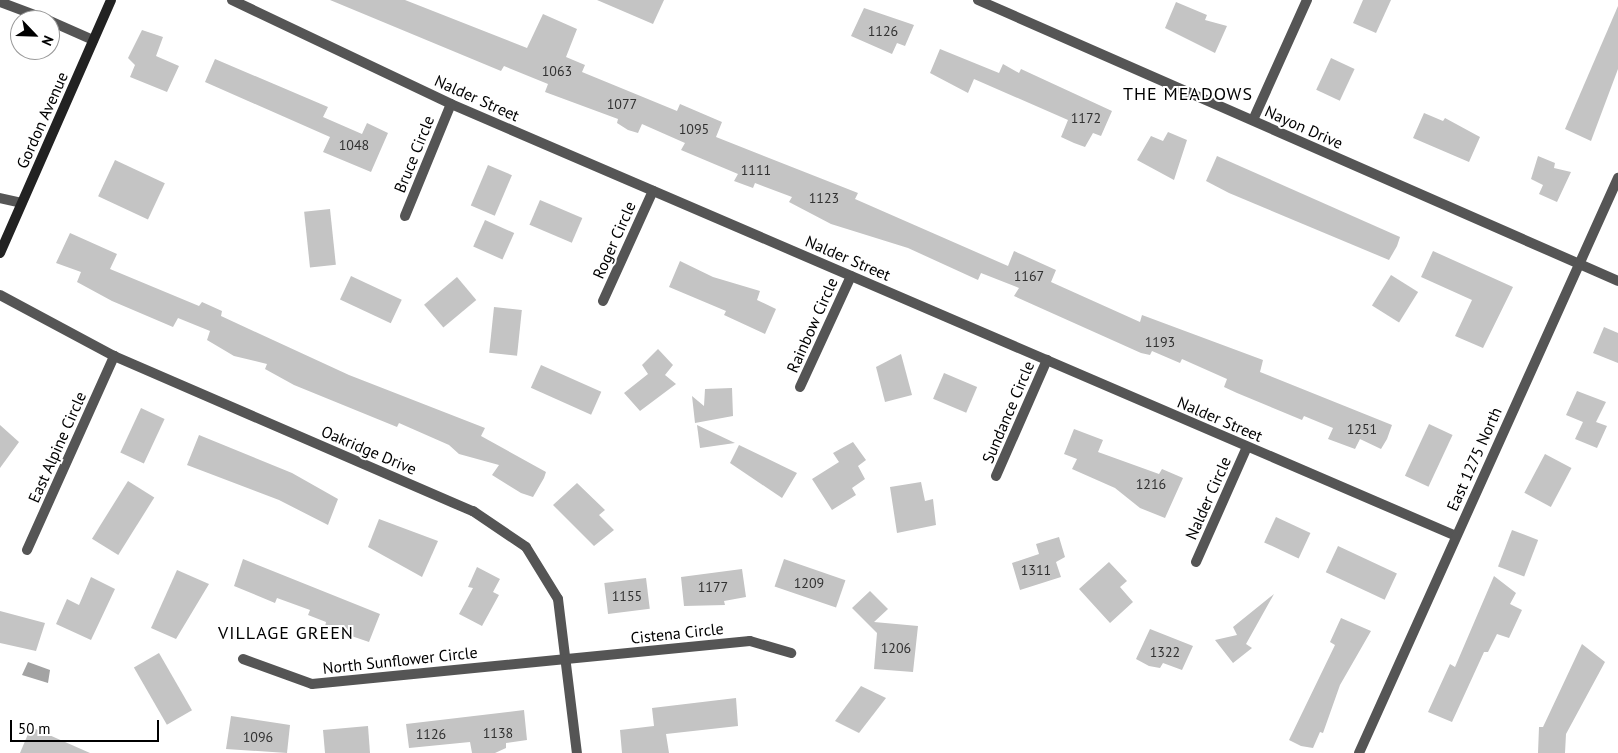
<!DOCTYPE html>
<style>
body{margin:0}
#map{position:relative;width:1618px;height:753px;overflow:hidden;background:#fff;font-family:"PT Sans",sans-serif}
div>[style]{position:absolute}
.water>*{inset:0;background:#a3a3a3}
.building>*{inset:0;background:#c4c4c4;transform-origin:0 0}
.lane>*{height:10px;margin:-5px;padding:0 5px;transform-origin:5px;border-radius:5px;background:#555}
.street>*{height:10px;margin:-5px;padding:0 5px;transform-origin:5px;border-radius:5px;background:#555}
.secondary>*{height:10px;margin:-5px;padding:0 5px;transform-origin:5px;border-radius:5px;background:#222}
span{translate:-50% -50%;white-space:nowrap;text-align:center;line-height:1.15;-webkit-text-stroke:4px #fff;paint-order:stroke}
.number-label{font-size:14px;color:#313131}
.number-label span{-webkit-text-stroke-width:0}
.street-label{font-size:16px;color:#000}
.neighbourhood-label{font-size:18px;color:#000;letter-spacing:1px}
.north{position:absolute;left:10px;top:10px;width:50px;height:50px;box-sizing:border-box;background:#fff;border:1px solid #999;border-radius:50%;rotate:114deg;font-size:14px;font-weight:700;line-height:20px;text-align:center;color:#000}
.north::after{content:'';display:block;margin:auto;width:18px;height:22px;background:#000;clip-path:polygon(50% 0,100% 100%,50% 72%,0 100%)}
.scale{position:absolute;left:10px;top:720px;width:149px;height:22px;box-sizing:border-box;border:2px solid #000;border-top:0;padding-left:6px;font-size:15px;line-height:18px;white-space:nowrap;color:#000;-webkit-text-stroke:4px #fff;paint-order:stroke}
</style>
<div id="map">
<div class="water">
<div style="clip-path:polygon(28px 662px,50px 670px,48px 683px,22px 675px)"></div>
</div>
<div class="building">
<div style="clip-path:polygon(330px 0,405px 0,527px 48px,543px 14px,577px 29px,566px 57px,585px 65px,582px 72px,677px 111px,680px 104px,722px 122px,716px 137px,858px 193px,855px 199px,1008px 266px,1014px 251px,1056px 270px,1051px 282px,1140px 322px,1142px 315px,1263px 360px,1260px 372px,1392px 425px,1387px 439px,1381px 449px,1360px 439px,1355px 449px,1328px 439px,1333px 428px,1304px 416px,1302px 420px,1237px 393px,1224px 387px,1227px 379px,1182px 359px,1180px 363px,1152px 351px,1150px 355px,1141px 353px,1014px 296px,1019px 288px,981px 273px,978px 280px,908px 248px,831px 224px,789px 202px,792px 197px,755px 183px,753px 188px,734px 181px,738px 174px,681px 150px,685px 143px,642px 124px,638px 133px,628px 130px,617px 123px,618px 119px,545px 92px,548px 84px,504px 66px,501px 71px)"></div>
<div style="clip-path:polygon(597px 0,664px 0,653px 24px)"></div>
<div style="clip-path:polygon(1363px 0,1391px 0,1376px 33px,1353px 23px)"></div>
<div style="clip-path:polygon(1176px 2px,1207px 15px,1205px 20px,1227px 26px,1215px 53px,1165px 28px)"></div>
<div style="clip-path:polygon(1618px 6px,1618px 69px,1591px 141px,1565px 129px)"></div>
<div style="clip-path:polygon(864px 8px,914px 25px,905px 46px,897px 43px,892px 54px,851px 36px)"></div>
<div style="clip-path:polygon(142px 30px,163px 37px,156px 56px,179px 66px,167px 92px,130px 77px,135px 65px,128px 58px)"></div>
<div style="clip-path:polygon(940px 49px,999px 73px,1003px 64px,1019px 73px,1021px 69px,1112px 111px,1101px 136px,1093px 133px,1085px 147px,1074px 143px,1061px 137px,1068px 120px,974px 79px,968px 93px,930px 73px)"></div>
<div style="left:1331px;top:58px;width:26px;height:35px;rotate:25deg"></div>
<div style="clip-path:polygon(215px 59px,328px 107px,323px 117px,362px 134px,367px 123px,388px 133px,371px 172px,323px 152px,330px 137px,205px 82px)"></div>
<div style="clip-path:polygon(1424px 113px,1443px 121px,1445px 118px,1480px 137px,1469px 162px,1413px 138px)"></div>
<div style="clip-path:polygon(1168px 132px,1187px 140px,1174px 180px,1137px 160px,1151px 136px,1163px 141px)"></div>
<div style="clip-path:polygon(1217px 156px,1400px 237px,1397px 246px,1389px 260px,1229px 193px,1206px 181px)"></div>
<div style="clip-path:polygon(1538px 156px,1555px 163px,1554px 168px,1571px 172px,1557px 202px,1539px 194px,1543px 185px,1531px 179px)"></div>
<div style="left:115px;top:160px;width:55px;height:40px;rotate:25deg"></div>
<div style="left:488px;top:165px;width:26px;height:44px;rotate:23deg"></div>
<div style="left:540px;top:200px;width:46px;height:27px;rotate:23deg"></div>
<div style="left:330px;top:209px;width:56px;height:26px;rotate:84deg"></div>
<div style="left:485px;top:220px;width:32px;height:29px;rotate:24deg"></div>
<div style="clip-path:polygon(70px 233px,117px 254px,110px 269px,199px 306px,202px 302px,222px 311px,221px 316px,349px 375px,485px 428px,481px 436px,546px 472px,544px 478px,533px 497px,521px 493px,492px 475px,499px 465px,459px 454px,449px 445px,399px 423px,397px 427px,294px 385px,265px 369px,267px 364px,234px 356px,207px 340px,210px 331px,178px 318px,173px 327px,112px 301px,77px 282px,81px 272px,56px 263px)"></div>
<div style="clip-path:polygon(1433px 251px,1513px 287px,1483px 348px,1455px 336px,1472px 300px,1421px 277px)"></div>
<div style="clip-path:polygon(680px 261px,713px 277px,760px 291px,757px 300px,776px 309px,765px 334px,724px 315px,726px 311px,669px 287px)"></div>
<div style="left:1391px;top:275px;width:32px;height:36px;rotate:32deg"></div>
<div style="left:351px;top:276px;width:56px;height:26px;rotate:25deg"></div>
<div style="left:457px;top:277px;width:30px;height:43px;rotate:50deg"></div>
<div style="left:494px;top:307px;width:28px;height:46px;rotate:6deg"></div>
<div style="clip-path:polygon(1604px 327px,1618px 333px,1618px 363px,1593px 353px)"></div>
<div style="clip-path:polygon(658px 349px,673px 365px,665px 375px,676px 384px,640px 411px,624px 393px,648px 374px,642px 365px)"></div>
<div style="clip-path:polygon(901px 354px,912px 395px,885px 402px,876px 367px)"></div>
<div style="left:541px;top:365px;width:66px;height:25px;rotate:24deg"></div>
<div style="left:944px;top:373px;width:36px;height:28px;rotate:23deg"></div>
<div style="clip-path:polygon(732px 388px,733px 416px,695px 423px,692px 396px,704px 406px,705px 389px)"></div>
<div style="clip-path:polygon(1577px 391px,1606px 402px,1596px 422px,1607px 426px,1597px 448px,1575px 439px,1583px 422px,1566px 415px)"></div>
<div style="left:141px;top:408px;width:26px;height:49px;rotate:25deg"></div>
<div style="left:1429px;top:424px;width:26px;height:57px;rotate:25deg"></div>
<div style="clip-path:polygon(0 425px,19px 442px,0 468px)"></div>
<div style="clip-path:polygon(697px 425px,735px 443px,700px 448px)"></div>
<div style="clip-path:polygon(1074px 429px,1103px 440px,1098px 452px,1159px 474px,1162px 469px,1183px 478px,1165px 518px,1140px 508px,1115px 488px,1072px 469px,1077px 459px,1064px 454px)"></div>
<div style="clip-path:polygon(199px 435px,292px 473px,338px 499px,328px 525px,279px 500px,187px 465px)"></div>
<div style="clip-path:polygon(853px 442px,866px 460px,858px 466px,865px 479px,852px 488px,856px 495px,832px 510px,812px 479px,839px 462px,833px 453px)"></div>
<div style="clip-path:polygon(739px 445px,797px 473px,782px 498px,730px 463px)"></div>
<div style="left:1545px;top:454px;width:30px;height:44px;rotate:28deg"></div>
<div style="left:128px;top:481px;width:31px;height:68px;rotate:32deg"></div>
<div style="clip-path:polygon(921px 482px,925px 501px,933px 499px,936px 525px,897px 533px,890px 487px)"></div>
<div style="clip-path:polygon(577px 483px,605px 510px,599px 515px,614px 530px,594px 546px,553px 505px)"></div>
<div style="left:1276px;top:517px;width:38px;height:28px;rotate:25deg"></div>
<div style="clip-path:polygon(379px 519px,438px 541px,422px 577px,368px 547px)"></div>
<div style="left:1512px;top:530px;width:28px;height:39px;rotate:21deg"></div>
<div style="clip-path:polygon(1059px 537px,1065px 557px,1056px 562px,1061px 577px,1020px 590px,1012px 563px,1039px 554px,1036px 544px)"></div>
<div style="left:1338px;top:546px;width:65px;height:29px;rotate:25deg"></div>
<div style="clip-path:polygon(243px 559px,380px 614px,369px 642px,325px 627px,326px 622px,308px 615px,310px 610px,277px 598px,275px 603px,234px 586px)"></div>
<div style="left:784px;top:559px;width:65px;height:29px;rotate:19deg"></div>
<div style="clip-path:polygon(1109px 562px,1127px 581px,1120px 587px,1133px 602px,1110px 623px,1079px 589px)"></div>
<div style="clip-path:polygon(477px 567px,500px 579px,493px 592px,499px 595px,482px 626px,459px 614px,473px 588px,468px 587px)"></div>
<div style="clip-path:polygon(742px 569px,746px 597px,724px 601px,725px 605px,684px 606px,681px 577px)"></div>
<div style="clip-path:polygon(177px 570px,209px 584px,176px 639px,151px 628px)"></div>
<div style="clip-path:polygon(1494px 576px,1516px 593px,1510px 604px,1522px 610px,1509px 638px,1497px 634px,1488px 652px,1484px 652px,1452px 722px,1428px 712px,1450px 664px,1455px 667px)"></div>
<div style="clip-path:polygon(91px 577px,115px 589px,91px 640px,56px 624px,67px 599px,79px 605px)"></div>
<div style="left:646px;top:578px;width:31px;height:42px;rotate:83deg"></div>
<div style="clip-path:polygon(870px 591px,888px 609px,874px 622px,918px 626px,913px 672px,874px 669px,877px 633px,852px 608px)"></div>
<div style="clip-path:polygon(1274px 594px,1246px 644px,1252px 648px,1233px 663px,1215px 640px,1237px 635px,1233px 627px)"></div>
<div style="clip-path:polygon(0 611px,45px 623px,36px 651px,0 643px)"></div>
<div style="clip-path:polygon(1341px 618px,1371px 631px,1340px 685px,1323px 733px,1320px 732px,1313px 748px,1301px 746px,1289px 740px,1335px 645px,1330px 642px)"></div>
<div style="clip-path:polygon(1150px 629px,1193px 646px,1182px 670px,1163px 663px,1160px 668px,1149px 666px,1136px 659px)"></div>
<div style="clip-path:polygon(1582px 644px,1605px 662px,1566px 734px,1565px 753px,1538px 753px,1539px 727px,1543px 727px)"></div>
<div style="left:159px;top:653px;width:66px;height:29px;rotate:60deg"></div>
<div style="clip-path:polygon(861px 686px,886px 698px,859px 733px,835px 721px)"></div>
<div style="clip-path:polygon(736px 698px,738px 726px,666px 734px,669px 753px,622px 753px,620px 730px,654px 726px,652px 708px)"></div>
<div style="clip-path:polygon(524px 710px,527px 740px,506px 743px,506px 748px,495px 753px,472px 753px,470px 742px,409px 748px,406px 724px)"></div>
<div style="clip-path:polygon(231px 716px,290px 725px,287px 753px,226px 749px)"></div>
<div style="clip-path:polygon(368px 726px,370px 753px,325px 753px,323px 730px)"></div>
<div style="clip-path:polygon(31px 727px,90px 753px,20px 753px)"></div>
</div>
<div class="lane">
<div style="left:0;top:2px;width:51px;rotate:20.6deg"></div>
<div style="left:50px;top:21px;width:47px;rotate:23.8deg"></div>
</div>
<div class="street">
<div style="left:232px;top:0;width:242px;rotate:25.4deg"></div>
<div style="left:451px;top:104px;width:1094px;rotate:23.26deg"></div>
<div style="left:978px;top:0;width:699px;rotate:23.7deg"></div>
<div style="left:1253px;top:120px;width:132px;rotate:-65.8deg"></div>
<div style="left:0;top:198px;width:22px;rotate:13deg"></div>
<div style="left:405px;top:216px;width:121px;rotate:-67.7deg"></div>
<div style="left:0;top:295px;width:129px;rotate:28.2deg"></div>
<div style="left:114px;top:356px;width:391px;rotate:23.4deg"></div>
<div style="left:473px;top:511px;width:64px;rotate:34.2deg"></div>
<div style="left:526px;top:547px;width:61px;rotate:58.4deg"></div>
<div style="left:558px;top:599px;width:155px;rotate:83deg"></div>
<div style="left:603px;top:301px;width:121px;rotate:-65.6deg"></div>
<div style="left:800px;top:387px;width:122px;rotate:-65.3deg"></div>
<div style="left:996px;top:476px;width:127px;rotate:-66.3deg"></div>
<div style="left:27px;top:550px;width:213px;rotate:-65.8deg"></div>
<div style="left:1196px;top:562px;width:126px;rotate:-66.1deg"></div>
<div style="left:243px;top:659px;width:73px;rotate:19.9deg"></div>
<div style="left:312px;top:684px;width:440px;rotate:-5.6deg"></div>
<div style="left:750px;top:641px;width:43px;rotate:16.3deg"></div>
<div style="left:1359px;top:753px;width:631px;rotate:-65.75deg"></div>
</div>
<div class="secondary">
<div style="left:0;top:253px;width:276px;rotate:-66.3deg"></div>
</div>
<div class="number-label">
<span style="left:883px;top:31px">1126</span>
<span style="left:557px;top:71px">1063</span>
<span style="left:622px;top:104px">1077</span>
<span style="left:1086px;top:118px">1172</span>
<span style="left:694px;top:129px">1095</span>
<span style="left:354px;top:145px">1048</span>
<span style="left:756px;top:170px">1111</span>
<span style="left:824px;top:198px">1123</span>
<span style="left:1029px;top:276px">1167</span>
<span style="left:1160px;top:342px">1193</span>
<span style="left:1362px;top:429px">1251</span>
<span style="left:1151px;top:484px">1216</span>
<span style="left:1036px;top:570px">1311</span>
<span style="left:809px;top:583px">1209</span>
<span style="left:713px;top:587px">1177</span>
<span style="left:627px;top:596px">1155</span>
<span style="left:896px;top:648px">1206</span>
<span style="left:1165px;top:652px">1322</span>
<span style="left:498px;top:733px">1138</span>
<span style="left:431px;top:734px">1126</span>
<span style="left:258px;top:737px">1096</span>
</div>
<div class="street-label">
<span style="left:477px;top:98px;rotate:24deg">Nalder Street</span>
<span style="left:42px;top:120px;rotate:-66deg">Gordon Avenue</span>
<span style="left:1304px;top:127px;rotate:24deg">Nayon Drive</span>
<span style="left:414px;top:154px;rotate:-68deg">Bruce Circle</span>
<span style="left:614px;top:240px;rotate:-66deg">Roger Circle</span>
<span style="left:848px;top:258px;rotate:23deg">Nalder Street</span>
<span style="left:812px;top:325px;rotate:-66deg">Rainbow Circle</span>
<span style="left:1008px;top:412px;rotate:-67deg">Sundance Circle</span>
<span style="left:1220px;top:419px;rotate:23deg">Nalder Street</span>
<span style="left:57px;top:447px;rotate:-66deg">East Alpine Circle</span>
<span style="left:369px;top:450px;rotate:23deg">Oakridge Drive</span>
<span style="left:1474px;top:459px;rotate:-66deg">East 1275 North</span>
<span style="left:1208px;top:498px;rotate:-66deg">Nalder Circle</span>
<span style="left:677px;top:633px;rotate:-6deg">Cistena Circle</span>
<span style="left:400px;top:660px;rotate:-6deg">North Sunflower Circle</span>
</div>
<div class="neighbourhood-label">
<span style="left:1188px;top:94px">THE MEADOWS</span>
<span style="left:286px;top:633px">VILLAGE GREEN</span>
</div>
<div class="north">N</div>
<div class="scale">50 m</div>
</div>
